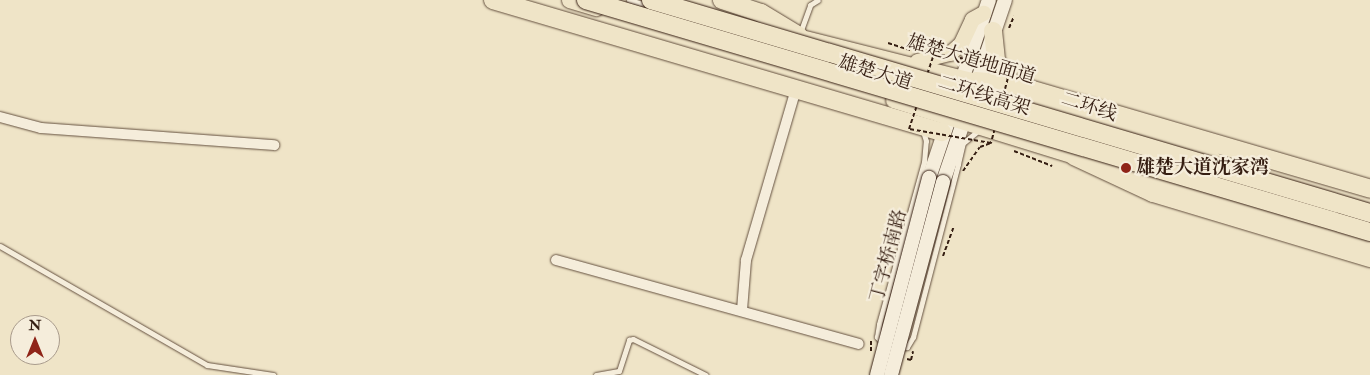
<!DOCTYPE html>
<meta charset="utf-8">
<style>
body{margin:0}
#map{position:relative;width:1370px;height:375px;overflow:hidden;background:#efe4c7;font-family:"IM FELL Double Pica","Noto Serif SC",serif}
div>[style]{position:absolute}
.path>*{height:2px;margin-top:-1px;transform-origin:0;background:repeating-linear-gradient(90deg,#351e12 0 4px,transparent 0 6.5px)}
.roads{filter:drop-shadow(0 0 1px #64503f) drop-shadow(0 0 1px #64503f)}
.lane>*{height:5px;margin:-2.5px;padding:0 2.5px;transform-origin:2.5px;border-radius:2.5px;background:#f5eddb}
.street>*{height:10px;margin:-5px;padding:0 5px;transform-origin:5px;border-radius:5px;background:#f5eddb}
.secondary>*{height:14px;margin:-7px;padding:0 7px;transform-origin:7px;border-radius:7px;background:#f5eddb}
.primary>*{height:15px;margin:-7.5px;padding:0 7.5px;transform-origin:7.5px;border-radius:7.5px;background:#efe4c7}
.highway>*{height:18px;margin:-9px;padding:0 9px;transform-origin:9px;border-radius:9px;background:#efe4c7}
.path-bridge>*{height:2px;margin-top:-1px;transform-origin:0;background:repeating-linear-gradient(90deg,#351e12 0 4px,transparent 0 6.5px)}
.bridges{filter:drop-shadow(0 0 1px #351e12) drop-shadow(0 0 1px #351e12)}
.secondary-bridge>*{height:14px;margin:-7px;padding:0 7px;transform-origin:7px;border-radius:7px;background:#f5eddb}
.highway-bridge>*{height:18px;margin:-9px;padding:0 9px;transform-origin:9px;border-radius:9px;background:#efe4c7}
.dots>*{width:14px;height:14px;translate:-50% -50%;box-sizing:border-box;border:2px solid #f5eddb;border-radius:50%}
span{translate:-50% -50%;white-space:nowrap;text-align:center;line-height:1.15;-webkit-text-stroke:4.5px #f5eddb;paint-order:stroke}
.street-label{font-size:19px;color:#351e12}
.poi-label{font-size:19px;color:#351e12;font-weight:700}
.left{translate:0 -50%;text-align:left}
.north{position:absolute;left:10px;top:315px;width:50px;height:50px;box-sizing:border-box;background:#f5eddb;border:1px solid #a89a8b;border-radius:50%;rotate:0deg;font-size:14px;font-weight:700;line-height:20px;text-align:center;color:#351e12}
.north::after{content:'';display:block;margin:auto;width:18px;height:22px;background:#8f2418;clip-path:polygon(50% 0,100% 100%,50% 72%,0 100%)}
</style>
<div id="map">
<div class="path">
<div style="left:1009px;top:28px;width:13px;rotate:-67deg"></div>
<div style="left:888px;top:43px;width:23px;rotate:18deg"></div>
<div style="left:1014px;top:151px;width:41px;rotate:21.5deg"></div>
<div style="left:963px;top:171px;width:29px;rotate:-55deg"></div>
<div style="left:980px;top:147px;width:12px;rotate:-20deg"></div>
<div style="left:943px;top:256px;width:30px;rotate:-70deg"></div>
<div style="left:871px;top:351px;width:10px;rotate:-90deg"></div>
<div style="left:907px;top:359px;width:4px;rotate:14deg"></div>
<div style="left:911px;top:360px;width:9px;rotate:-77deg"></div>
</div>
<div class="roads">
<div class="lane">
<div style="left:629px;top:0;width:22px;rotate:16deg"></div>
<div style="left:800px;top:33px;width:30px;rotate:-70deg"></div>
<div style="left:810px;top:5px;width:9px;rotate:-32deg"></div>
<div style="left:958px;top:164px;width:22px;rotate:-77deg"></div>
<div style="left:963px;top:143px;width:19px;rotate:-39deg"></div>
<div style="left:1221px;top:178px;width:86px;rotate:17deg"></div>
<div style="left:0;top:246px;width:239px;rotate:29.9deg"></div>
<div style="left:207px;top:365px;width:67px;rotate:8.6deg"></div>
<div style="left:884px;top:345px;width:11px;rotate:-131deg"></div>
<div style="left:877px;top:337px;width:13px;rotate:-81deg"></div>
<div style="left:879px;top:324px;width:168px;rotate:-74.5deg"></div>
<div style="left:924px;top:162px;width:21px;rotate:-85deg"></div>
<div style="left:926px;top:141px;width:10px;rotate:-107deg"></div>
<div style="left:899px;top:348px;width:8px;rotate:-7deg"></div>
<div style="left:907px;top:347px;width:12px;rotate:-59deg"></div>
<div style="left:913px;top:337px;width:179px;rotate:-75.4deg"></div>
<div style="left:958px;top:164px;width:9px;rotate:-111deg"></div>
<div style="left:596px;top:375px;width:23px;rotate:-10deg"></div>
<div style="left:619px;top:371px;width:33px;rotate:-72deg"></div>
<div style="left:629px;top:340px;width:4px;rotate:-14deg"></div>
<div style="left:633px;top:339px;width:81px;rotate:26.3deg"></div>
</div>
<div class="street">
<div style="left:0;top:117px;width:42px;rotate:15deg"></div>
<div style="left:41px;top:128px;width:234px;rotate:4.2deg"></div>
<div style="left:556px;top:260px;width:314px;rotate:15.5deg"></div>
<div style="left:742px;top:310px;width:50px;rotate:-85.4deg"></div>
<div style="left:746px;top:260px;width:178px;rotate:-73.7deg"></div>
</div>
<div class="secondary">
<div style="left:929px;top:178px;width:188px;rotate:-71.4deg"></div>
<div style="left:943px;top:182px;width:192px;rotate:-71.2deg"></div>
</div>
<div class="primary">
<div style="left:569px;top:0;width:28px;rotate:17deg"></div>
<div style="left:801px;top:37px;width:192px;rotate:14.2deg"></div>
<div style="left:917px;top:61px;width:34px;rotate:-14deg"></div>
<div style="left:950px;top:53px;width:15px;rotate:-42deg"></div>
<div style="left:961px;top:43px;width:26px;rotate:-65deg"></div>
<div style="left:972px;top:19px;width:13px;rotate:-29deg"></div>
<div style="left:1033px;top:99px;width:189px;rotate:18.1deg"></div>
<div style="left:893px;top:100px;width:200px;rotate:17.2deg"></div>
<div style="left:1113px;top:168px;width:268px;rotate:16.3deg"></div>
</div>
<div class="highway">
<div style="left:493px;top:0;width:468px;rotate:16.4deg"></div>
<div style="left:722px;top:0;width:41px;rotate:18.4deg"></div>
<div style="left:761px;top:13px;width:44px;rotate:31.2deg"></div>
<div style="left:993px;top:31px;width:30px;rotate:84deg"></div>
<div style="left:996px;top:61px;width:28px;rotate:55deg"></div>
<div style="left:976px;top:81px;width:36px;rotate:5deg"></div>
<div style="left:1012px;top:84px;width:373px;rotate:16.3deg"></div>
<div style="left:1074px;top:156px;width:87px;rotate:25.1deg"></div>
<div style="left:1153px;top:193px;width:227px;rotate:16.7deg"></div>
</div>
</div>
<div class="path-bridge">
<div style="left:934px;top:54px;width:78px;rotate:8.9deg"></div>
<div style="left:1011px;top:66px;width:80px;rotate:104.6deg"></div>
<div style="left:991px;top:143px;width:83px;rotate:-170.3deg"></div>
<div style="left:909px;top:129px;width:79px;rotate:-71.6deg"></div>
</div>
<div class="bridges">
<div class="secondary-bridge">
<div style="left:877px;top:375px;width:204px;rotate:-75.2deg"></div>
<div style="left:891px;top:375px;width:200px;rotate:-74.9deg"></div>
</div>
<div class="highway-bridge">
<div style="left:586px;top:0;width:818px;rotate:16.48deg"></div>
<div style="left:651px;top:0;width:750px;rotate:16.5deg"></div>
</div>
</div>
<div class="dots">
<div style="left:1126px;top:168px;background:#8f2418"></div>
</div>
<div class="street-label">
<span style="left:971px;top:60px;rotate:16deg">雄楚大道地面道</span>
<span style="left:875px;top:73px;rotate:17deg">雄楚大道</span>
<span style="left:984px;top:96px;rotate:17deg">二环线高架</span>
<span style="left:1089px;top:107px;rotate:17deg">二环线</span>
<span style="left:889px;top:256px;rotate:-75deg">丁字桥南路</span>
</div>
<div class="poi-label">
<span class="left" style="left:1136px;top:168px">雄楚大道沈家湾</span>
</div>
<div class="north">N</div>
</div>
